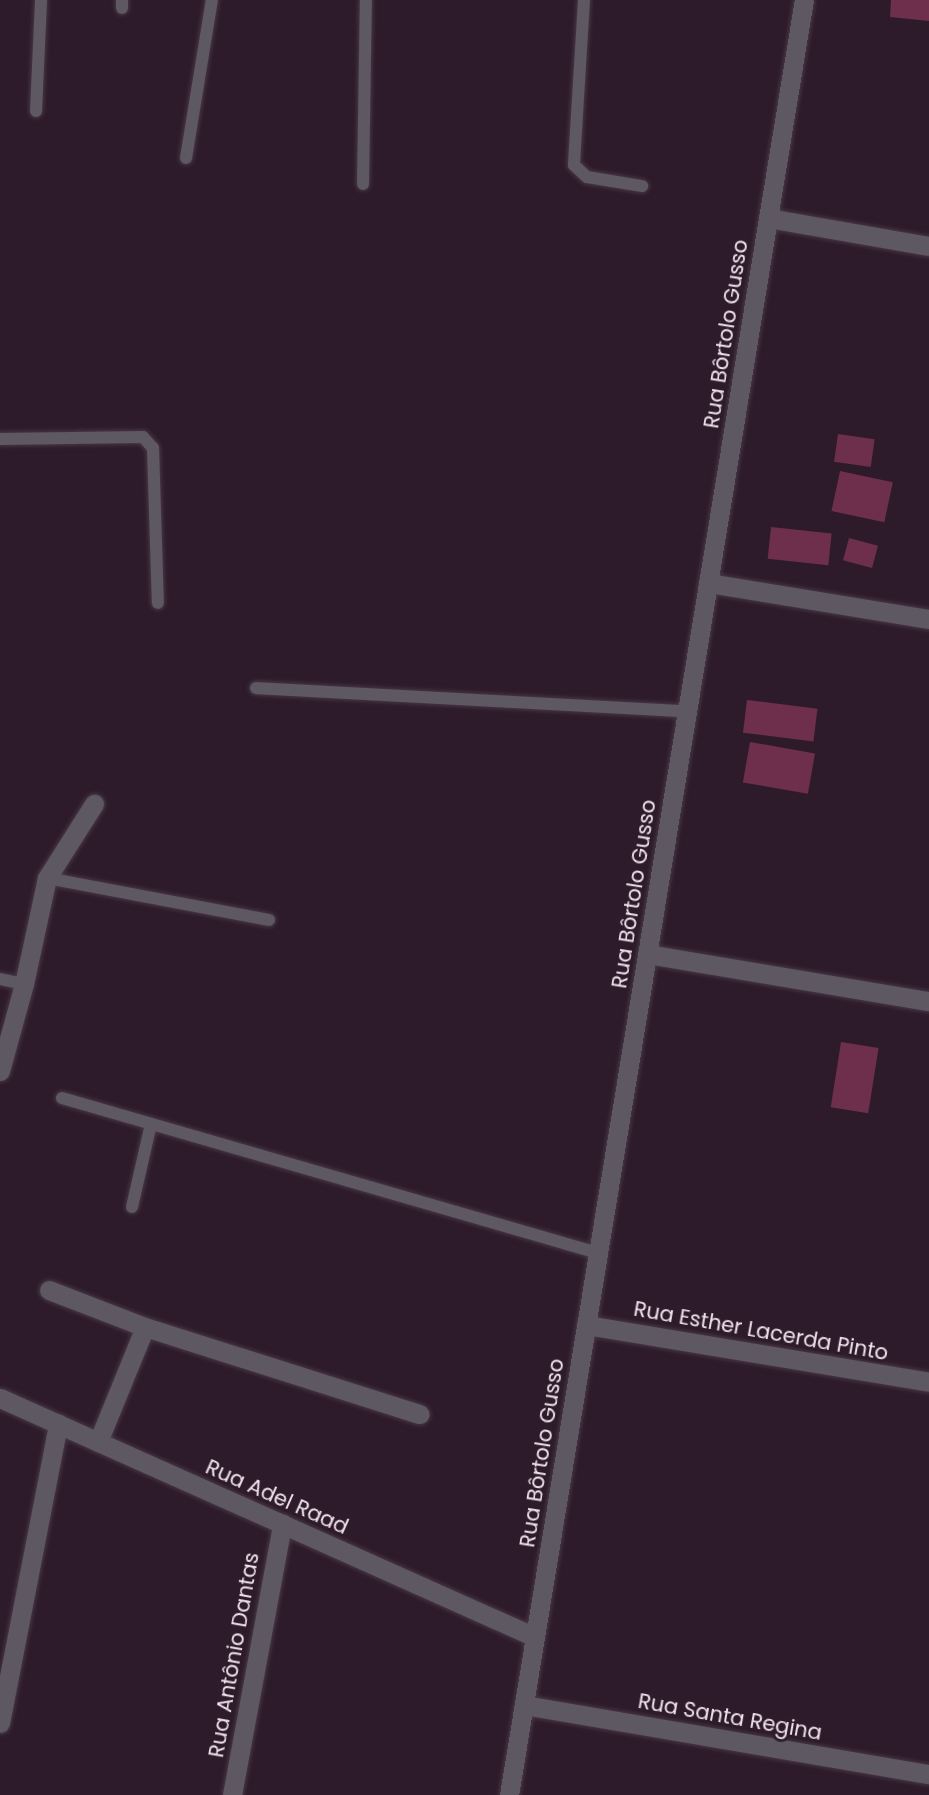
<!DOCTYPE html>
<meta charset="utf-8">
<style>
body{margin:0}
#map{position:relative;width:929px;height:1795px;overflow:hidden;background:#2d1b2b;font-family:Poppins,sans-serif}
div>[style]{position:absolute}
.building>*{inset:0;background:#6e2f4d;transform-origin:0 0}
.roads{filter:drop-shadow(0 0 2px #483746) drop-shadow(0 0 2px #483746)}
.service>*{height:12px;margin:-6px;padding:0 6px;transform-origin:6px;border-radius:6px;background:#5d5862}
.minor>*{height:19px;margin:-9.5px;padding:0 9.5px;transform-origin:9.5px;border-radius:9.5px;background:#5d5862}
.tertiary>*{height:19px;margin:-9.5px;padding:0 9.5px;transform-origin:9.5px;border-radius:9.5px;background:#5d5862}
span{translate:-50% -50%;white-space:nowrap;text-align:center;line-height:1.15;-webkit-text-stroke:6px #2d1b2b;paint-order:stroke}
.street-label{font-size:21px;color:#f0e3ee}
</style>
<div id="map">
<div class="building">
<div style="clip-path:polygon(891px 0,929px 0,929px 21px,890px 17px)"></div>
<div style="left:838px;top:434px;width:37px;height:28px;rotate:8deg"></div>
<div style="left:840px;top:471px;width:54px;height:41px;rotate:12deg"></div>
<div style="left:771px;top:527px;width:61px;height:32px;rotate:6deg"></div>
<div style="left:849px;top:538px;width:30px;height:23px;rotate:15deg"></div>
<div style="left:747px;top:700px;width:71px;height:33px;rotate:7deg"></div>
<div style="left:750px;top:742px;width:66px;height:41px;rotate:10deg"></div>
<div style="left:841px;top:1042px;width:38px;height:66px;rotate:9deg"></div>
</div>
<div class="roads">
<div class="service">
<div style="left:122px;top:0;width:8px;rotate:90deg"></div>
<div style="left:584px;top:0;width:165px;rotate:93.5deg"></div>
<div style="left:574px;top:165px;width:18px;rotate:43deg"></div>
<div style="left:587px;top:177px;width:56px;rotate:9.3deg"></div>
<div style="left:36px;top:111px;width:111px;rotate:-87.4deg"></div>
<div style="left:186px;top:158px;width:160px;rotate:-80.7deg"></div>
<div style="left:363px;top:184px;width:184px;rotate:-89.1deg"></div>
<div style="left:0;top:439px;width:143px;rotate:-0.8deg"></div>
<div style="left:143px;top:437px;width:15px;rotate:48deg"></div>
<div style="left:153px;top:448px;width:155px;rotate:88.2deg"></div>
<div style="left:256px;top:688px;width:432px;rotate:3.1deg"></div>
<div style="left:47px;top:878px;width:226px;rotate:10.7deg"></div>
<div style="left:0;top:979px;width:25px;rotate:12deg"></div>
<div style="left:62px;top:1098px;width:558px;rotate:16.13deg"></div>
<div style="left:132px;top:1207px;width:85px;rotate:-77.1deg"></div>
</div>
<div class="minor">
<div style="left:768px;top:218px;width:163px;rotate:9.9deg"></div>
<div style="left:708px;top:583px;width:224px;rotate:9.3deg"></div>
<div style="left:647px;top:954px;width:286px;rotate:9.5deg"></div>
<div style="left:0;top:1071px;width:90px;rotate:-74.6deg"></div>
<div style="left:24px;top:984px;width:108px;rotate:-77.8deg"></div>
<div style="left:47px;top:878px;width:88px;rotate:-57.6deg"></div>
<div style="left:49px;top:1290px;width:103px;rotate:21.1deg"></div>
<div style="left:145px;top:1327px;width:288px;rotate:17.6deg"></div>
<div style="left:586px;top:1325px;width:348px;rotate:9.4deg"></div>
<div style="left:0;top:1398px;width:586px;rotate:24.07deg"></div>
<div style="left:98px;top:1442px;width:124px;rotate:-67.8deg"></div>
<div style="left:524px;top:1705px;width:411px;rotate:9.7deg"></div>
<div style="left:0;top:1723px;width:305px;rotate:-79deg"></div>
<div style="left:232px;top:1795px;width:276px;rotate:-79.5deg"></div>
</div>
<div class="tertiary">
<div style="left:509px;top:1795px;width:1819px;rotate:-80.67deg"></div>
</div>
</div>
<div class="street-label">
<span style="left:726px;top:334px;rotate:-81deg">Rua Bôrtolo Gusso</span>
<span style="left:634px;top:894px;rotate:-81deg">Rua Bôrtolo Gusso</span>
<span style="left:761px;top:1331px;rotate:10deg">Rua Esther Lacerda Pinto</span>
<span style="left:542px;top:1453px;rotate:-81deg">Rua Bôrtolo Gusso</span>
<span style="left:277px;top:1497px;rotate:24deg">Rua Adel Raad</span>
<span style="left:234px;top:1655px;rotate:-80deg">Rua Antônio Dantas</span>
<span style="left:730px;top:1717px;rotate:10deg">Rua Santa Regina</span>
</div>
</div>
